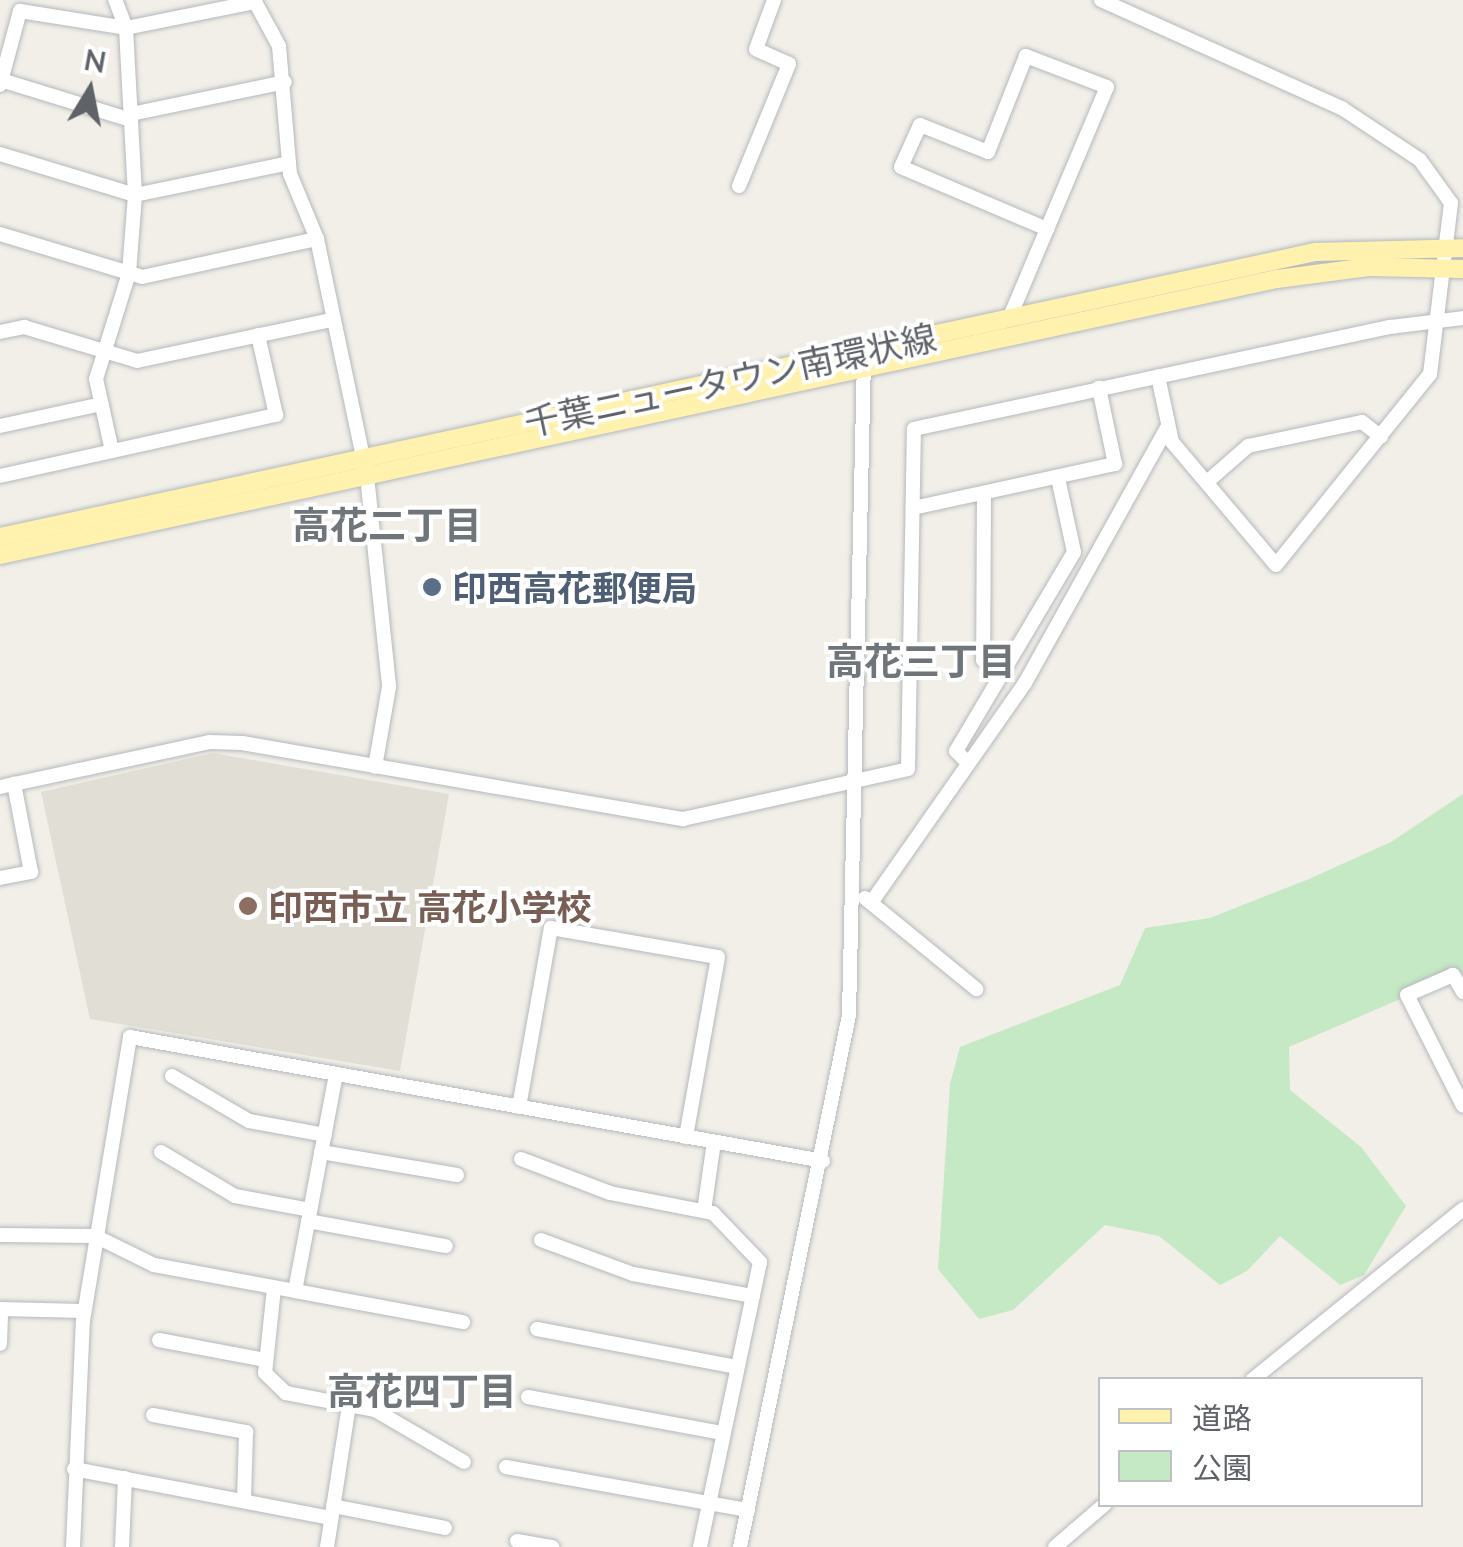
<!DOCTYPE html>
<meta charset="utf-8">
<style>
body{margin:0}
#map{position:relative;width:1463px;height:1547px;overflow:hidden;background:#f1efe8;font-family:Lato,"Noto Sans JP",sans-serif}
div>[style]{position:absolute}
.education>*{inset:0;background:#e1ded6}
.green>*{inset:0;background:#c5e8c5}
.roads{filter:drop-shadow(0 0 2px #b5b8bc) drop-shadow(0 0 2px #b5b8bc)}
.minor>*{height:14px;margin:-7px;padding:0 7px;transform-origin:7px;border-radius:7px;background:#fff}
.major>*{height:18px;margin:-9px;padding:0 9px;transform-origin:9px;border-radius:9px;background:#fff2af}
.dots>*{width:28px;height:28px;translate:-50% -50%;box-sizing:border-box;border:5px solid #fff;border-radius:50%}
span{translate:-50% -50%;white-space:nowrap;text-align:center;line-height:1.15;-webkit-text-stroke:8px #fff;paint-order:stroke}
.street-label{font-size:35px;color:#5f6368}
.service-label{font-size:35px;color:#4e5e75;font-weight:700}
.left{translate:0 -50%;text-align:left}
.education-label{font-size:35px;color:#785e54;font-weight:700}
.neighbourhood-label{font-size:38px;color:#70757a;font-weight:700}
.legend{position:absolute;left:1098px;top:1377px;width:325px;height:130px;box-sizing:border-box;background:#fff;border:2px solid #bfc1c3;margin:0;padding:12px 18px;list-style:none;font-size:30px;color:#5f6368}
.legend li{display:flex;align-items:center;gap:20px;height:50px}
.legend b{width:50px;border:2px solid #bfc1c3}
.north{position:absolute;left:40px;top:40px;width:100px;height:100px;-webkit-text-stroke:8px #fff;paint-order:stroke;rotate:10deg;font-size:28px;font-weight:700;line-height:40px;text-align:center;color:#5f6368}
.north::after{content:'';display:block;margin:auto;width:35px;height:45px;background:#5f6368;clip-path:polygon(50% 0,100% 100%,50% 72%,0 100%)}
</style>
<div id="map">
<div class="education">
<div style="clip-path:polygon(213px 753px,449px 794px,400px 1071px,90px 1019px,41px 792px)"></div>
</div>
<div class="green">
<div style="clip-path:polygon(1463px 794px,1463px 972px,1289px 1047px,1290px 1090px,1361px 1147px,1406px 1206px,1364px 1275px,1340px 1285px,1280px 1236px,1247px 1271px,1220px 1285px,1159px 1236px,1105px 1225px,1013px 1310px,979px 1319px,938px 1269px,950px 1084px,960px 1047px,1120px 985px,1145px 928px,1210px 918px,1309px 879px,1391px 842px)"></div>
</div>
<div class="roads">
<div class="minor">
<div style="left:254px;top:0;width:52px;rotate:61.5deg"></div>
<div style="left:279px;top:46px;width:128px;rotate:85.1deg"></div>
<div style="left:290px;top:174px;width:70px;rotate:67.4deg"></div>
<div style="left:317px;top:239px;width:242px;rotate:78.1deg"></div>
<div style="left:367px;top:476px;width:212px;rotate:84deg"></div>
<div style="left:389px;top:687px;width:81px;rotate:99.9deg"></div>
<div style="left:1101px;top:0;width:265px;rotate:24.2deg"></div>
<div style="left:1343px;top:109px;width:92px;rotate:33.5deg"></div>
<div style="left:1420px;top:160px;width:53px;rotate:54.2deg"></div>
<div style="left:1451px;top:203px;width:172px;rotate:97deg"></div>
<div style="left:1430px;top:374px;width:245px;rotate:128.9deg"></div>
<div style="left:1276px;top:565px;width:161px;rotate:-130.2deg"></div>
<div style="left:1172px;top:442px;width:67px;rotate:-102deg"></div>
<div style="left:1px;top:80px;width:136px;rotate:17.1deg"></div>
<div style="left:0;top:85px;width:77px;rotate:-74.9deg"></div>
<div style="left:20px;top:11px;width:107px;rotate:9.1deg"></div>
<div style="left:126px;top:28px;width:132px;rotate:-11.4deg"></div>
<div style="left:131px;top:114px;width:157px;rotate:-11.7deg"></div>
<div style="left:0;top:154px;width:141px;rotate:16.9deg"></div>
<div style="left:135px;top:195px;width:157px;rotate:-11.7deg"></div>
<div style="left:739px;top:186px;width:132px;rotate:-67.7deg"></div>
<div style="left:789px;top:64px;width:36px;rotate:-156deg"></div>
<div style="left:756px;top:49px;width:52px;rotate:-69.8deg"></div>
<div style="left:0;top:234px;width:148px;rotate:16.8deg"></div>
<div style="left:142px;top:277px;width:179px;rotate:-12.3deg"></div>
<div style="left:1009px;top:319px;width:98px;rotate:-67.1deg"></div>
<div style="left:1047px;top:229px;width:154px;rotate:-67.1deg"></div>
<div style="left:1107px;top:87px;width:87px;rotate:-159.1deg"></div>
<div style="left:1026px;top:56px;width:103px;rotate:111.6deg"></div>
<div style="left:988px;top:152px;width:73px;rotate:-158.3deg"></div>
<div style="left:920px;top:125px;width:46px;rotate:114.3deg"></div>
<div style="left:901px;top:167px;width:159px;rotate:23deg"></div>
<div style="left:0;top:332px;width:25px;rotate:-12deg"></div>
<div style="left:24px;top:327px;width:118px;rotate:16.7deg"></div>
<div style="left:137px;top:361px;width:199px;rotate:-11.9deg"></div>
<div style="left:0;top:426px;width:104px;rotate:-12.2deg"></div>
<div style="left:112px;top:451px;width:74px;rotate:-102.5deg"></div>
<div style="left:96px;top:379px;width:111px;rotate:-72.7deg"></div>
<div style="left:129px;top:273px;width:78px;rotate:-85.6deg"></div>
<div style="left:135px;top:195px;width:167px;rotate:-93.1deg"></div>
<div style="left:126px;top:28px;width:30px;rotate:-111deg"></div>
<div style="left:0;top:476px;width:283px;rotate:-12.5deg"></div>
<div style="left:276px;top:415px;width:82px;rotate:-102.7deg"></div>
<div style="left:1207px;top:482px;width:55px;rotate:-41.3deg"></div>
<div style="left:1248px;top:446px;width:116px;rotate:-11.9deg"></div>
<div style="left:1362px;top:422px;width:24px;rotate:38deg"></div>
<div style="left:984px;top:493px;width:167px;rotate:90.3deg"></div>
<div style="left:983px;top:660px;width:23px;rotate:31deg"></div>
<div style="left:913px;top:508px;width:207px;rotate:-12.3deg"></div>
<div style="left:1115px;top:464px;width:78px;rotate:-101.9deg"></div>
<div style="left:968px;top:763px;width:17px;rotate:-135deg"></div>
<div style="left:956px;top:751px;width:231px;rotate:-59.3deg"></div>
<div style="left:1074px;top:552px;width:76px;rotate:-102.2deg"></div>
<div style="left:0;top:787px;width:215px;rotate:-12.1deg"></div>
<div style="left:210px;top:742px;width:32px;rotate:2deg"></div>
<div style="left:242px;top:743px;width:448px;rotate:9.8deg"></div>
<div style="left:683px;top:819px;width:230px;rotate:-12.5deg"></div>
<div style="left:908px;top:769px;width:340px;rotate:-89deg"></div>
<div style="left:914px;top:429px;width:487px;rotate:-12.1deg"></div>
<div style="left:1390px;top:327px;width:74px;rotate:-7deg"></div>
<div style="left:0;top:878px;width:32px;rotate:-11deg"></div>
<div style="left:31px;top:872px;width:90px;rotate:-100.9deg"></div>
<div style="left:865px;top:898px;width:144px;rotate:39.3deg"></div>
<div style="left:873px;top:900px;width:265px;rotate:-55deg"></div>
<div style="left:1025px;top:683px;width:294px;rotate:-60.9deg"></div>
<div style="left:1463px;top:992px;width:20px;rotate:-120deg"></div>
<div style="left:1453px;top:975px;width:50px;rotate:156.5deg"></div>
<div style="left:1407px;top:995px;width:124px;rotate:63.2deg"></div>
<div style="left:172px;top:1076px;width:89px;rotate:30.3deg"></div>
<div style="left:249px;top:1121px;width:77px;rotate:10.4deg"></div>
<div style="left:519px;top:1107px;width:182px;rotate:-79.9deg"></div>
<div style="left:551px;top:928px;width:169px;rotate:9.9deg"></div>
<div style="left:718px;top:957px;width:183px;rotate:100.1deg"></div>
<div style="left:161px;top:1152px;width:86px;rotate:30.7deg"></div>
<div style="left:235px;top:1196px;width:76px;rotate:10.6deg"></div>
<div style="left:321px;top:1152px;width:138px;rotate:9.6deg"></div>
<div style="left:521px;top:1159px;width:95px;rotate:20.9deg"></div>
<div style="left:610px;top:1193px;width:105px;rotate:11deg"></div>
<div style="left:713px;top:1213px;width:68px;rotate:46.2deg"></div>
<div style="left:760px;top:1262px;width:291px;rotate:101.9deg"></div>
<div style="left:704px;top:1211px;width:70px;rotate:-81.8deg"></div>
<div style="left:308px;top:1221px;width:140px;rotate:10.3deg"></div>
<div style="left:0;top:1235px;width:95px;rotate:0.6deg"></div>
<div style="left:95px;top:1236px;width:66px;rotate:26.2deg"></div>
<div style="left:154px;top:1265px;width:143px;rotate:10.4deg"></div>
<div style="left:295px;top:1291px;width:221px;rotate:-79.3deg"></div>
<div style="left:541px;top:1240px;width:98px;rotate:20.3deg"></div>
<div style="left:633px;top:1274px;width:122px;rotate:10.4deg"></div>
<div style="left:274px;top:1288px;width:85px;rotate:96deg"></div>
<div style="left:265px;top:1373px;width:29px;rotate:44deg"></div>
<div style="left:286px;top:1393px;width:91px;rotate:10.8deg"></div>
<div style="left:375px;top:1410px;width:103px;rotate:30.3deg"></div>
<div style="left:295px;top:1291px;width:171px;rotate:10.5deg"></div>
<div style="left:0;top:1309px;width:84px;rotate:1.4deg"></div>
<div style="left:537px;top:1329px;width:204px;rotate:10.8deg"></div>
<div style="left:159px;top:1340px;width:109px;rotate:10.6deg"></div>
<div style="left:0;top:1344px;width:35px;rotate:-88deg"></div>
<div style="left:1252px;top:1380px;width:272px;rotate:-39deg"></div>
<div style="left:528px;top:1397px;width:198px;rotate:10.5deg"></div>
<div style="left:153px;top:1415px;width:95px;rotate:10.4deg"></div>
<div style="left:246px;top:1432px;width:69px;rotate:91.7deg"></div>
<div style="left:506px;top:1467px;width:246px;rotate:10.1deg"></div>
<div style="left:74px;top:1469px;width:262px;rotate:10.8deg"></div>
<div style="left:333px;top:1506px;width:114px;rotate:11.1deg"></div>
<div style="left:517px;top:1541px;width:36px;rotate:10deg"></div>
<div style="left:73px;top:1547px;width:226px;rotate:-87.5deg"></div>
<div style="left:83px;top:1321px;width:288px;rotate:-80.6deg"></div>
<div style="left:130px;top:1037px;width:704px;rotate:10.14deg"></div>
<div style="left:122px;top:1547px;width:69px;rotate:-87.5deg"></div>
<div style="left:327px;top:1547px;width:144px;rotate:-81.2deg"></div>
<div style="left:740px;top:1547px;width:543px;rotate:-78.42deg"></div>
<div style="left:849px;top:1015px;width:654px;rotate:-88.69deg"></div>
<div style="left:1055px;top:1547px;width:66px;rotate:-40.7deg"></div>
</div>
<div class="major">
<div style="left:0;top:537px;width:1346px;rotate:-12.23deg"></div>
<div style="left:1315px;top:252px;width:148px;rotate:-1.5deg"></div>
<div style="left:0;top:555px;width:1306px;rotate:-12.2deg"></div>
<div style="left:1277px;top:279px;width:92px;rotate:-7.5deg"></div>
<div style="left:1368px;top:267px;width:95px;rotate:1.2deg"></div>
</div>
</div>
<div class="dots">
<div style="left:432px;top:587px;background:#5c6f8a"></div>
<div style="left:248px;top:906px;background:#8d6e63"></div>
</div>
<div class="street-label">
<span style="left:730px;top:379px;rotate:-12deg">千葉ニュータウン南環状線</span>
</div>
<div class="service-label">
<span class="left" style="left:452px;top:587px">印西高花郵便局</span>
</div>
<div class="education-label">
<span class="left" style="left:268px;top:906px">印西市立 高花小学校</span>
</div>
<div class="neighbourhood-label">
<span style="left:387px;top:525px">高花二丁目</span>
<span style="left:921px;top:661px">高花三丁目</span>
<span style="left:422px;top:1391px">高花四丁目</span>
</div>
<ul class="legend">
<li><b style="height:12px;background:#fff2af"></b>道路</li>
<li><b style="height:28px;background:#c5e8c5"></b>公園</li>
</ul>
<div class="north">N</div>
</div>
